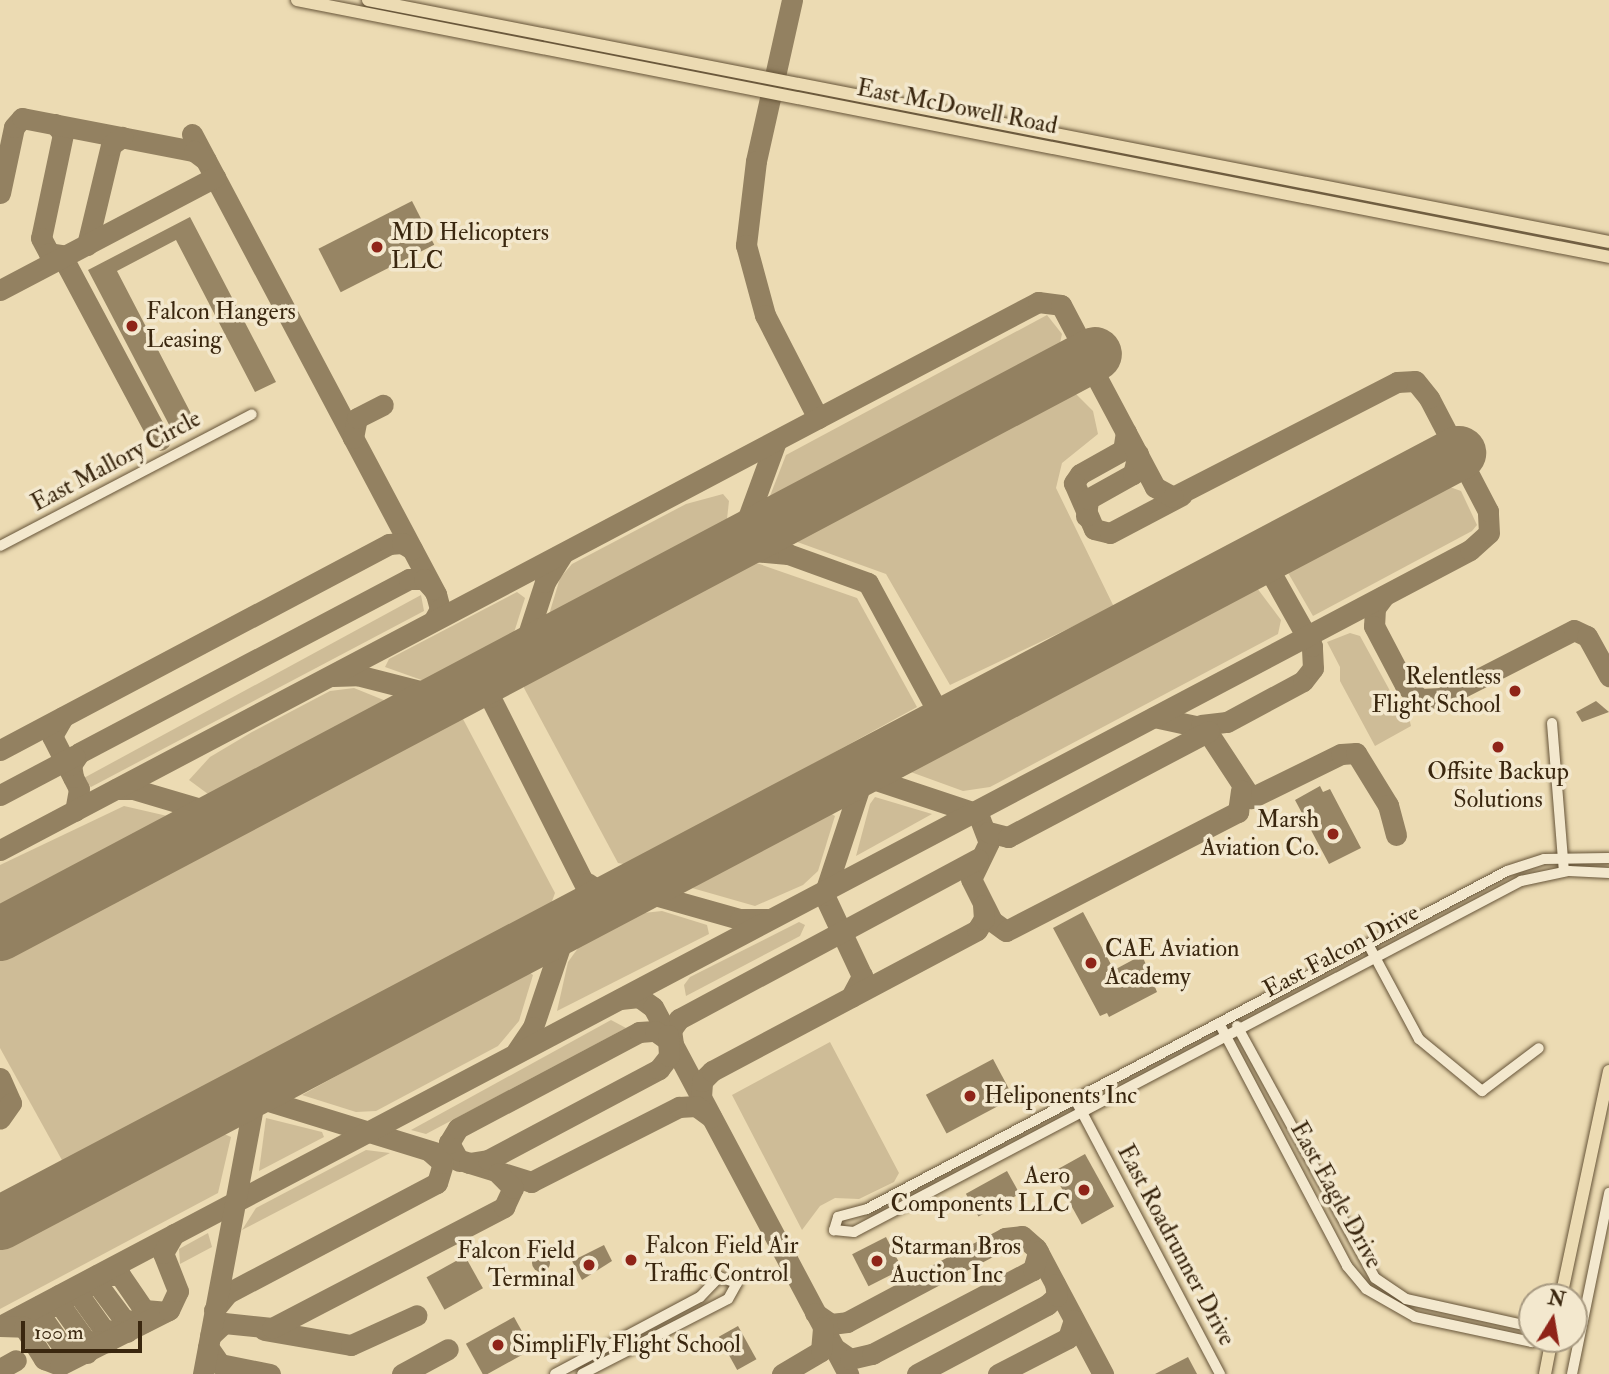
<!DOCTYPE html>
<style>
body{margin:0}
#map{position:relative;width:1609px;height:1374px;overflow:hidden;background:#ecdbb3;font-family:"IM FELL Double Pica",serif}
div>[style]{position:absolute}
.green>*{inset:0;background:#cebc97}
.taxiway>*{height:21px;margin:-10.5px;padding:0 10.5px;transform-origin:10.5px;border-radius:10.5px;background:#938161}
.runway>*{height:54px;margin:-27px;padding:0 27px;transform-origin:27px;border-radius:27px;background:#938161}
.building>*{inset:0;background:#978564;transform-origin:0 0}
.round{border-radius:50%}
.roads{filter:drop-shadow(0 0 2px #665438) drop-shadow(0 0 2px #665438)}
.minor>*{height:10px;margin:-5px;padding:0 5px;transform-origin:5px;border-radius:5px;background:#f3e8ce}
.major>*{height:12px;margin:-6px;padding:0 6px;transform-origin:6px;border-radius:6px;background:#ecdbb3}
.dots>*{width:19px;height:19px;translate:-50% -50%;box-sizing:border-box;border:4px solid #f3e8ce;border-radius:50%}
span{translate:-50% -50%;white-space:nowrap;text-align:center;line-height:1.15;-webkit-text-stroke:7px #f3e8ce;paint-order:stroke}
.street-label{font-size:24px;color:#3a270f}
.poi-label{font-size:24px;color:#3a270f}
.left{translate:0 -50%;text-align:left}
.right{translate:-100% -50%;text-align:right}
.north{position:absolute;left:1518px;top:1283px;width:70px;height:70px;box-sizing:border-box;background:#f3e8ce;border:2px solid #a99b82;border-radius:50%;rotate:11deg;font-size:19px;font-weight:700;line-height:28px;text-align:center;color:#3a270f}
.north::after{content:'';display:block;margin:auto;width:24px;height:32px;background:#8f2418;clip-path:polygon(50% 0,100% 100%,50% 72%,0 100%)}
.scale{position:absolute;left:21px;top:1321px;width:121px;height:32px;box-sizing:border-box;border:4px solid #3a270f;border-top:0;padding-left:9px;font-size:21px;line-height:24px;white-space:nowrap;color:#3a270f;-webkit-text-stroke:5px #f3e8ce;paint-order:stroke}
</style>
<div id="map">
<div class="green">
<div style="clip-path:polygon(1047px 315px,1062px 334px,1058px 352px,766px 506px,786px 455px)"></div>
<div style="clip-path:polygon(1076px 394px,1093px 411px,1098px 434px,1062px 463px,1056px 488px,1114px 607px,950px 685px,886px 574px,789px 539px,1051px 400px)"></div>
<div style="clip-path:polygon(1447px 486px,1461px 491px,1477px 525px,1472px 531px,1313px 616px,1287px 571px)"></div>
<div style="clip-path:polygon(723px 494px,729px 501px,726px 528px,548px 618px,560px 578px,572px 564px,686px 504px)"></div>
<div style="clip-path:polygon(748px 560px,857px 598px,917px 707px,629px 865px,618px 863px,524px 688px,525px 681px)"></div>
<div style="clip-path:polygon(1257px 588px,1281px 620px,1278px 634px,990px 787px,963px 791px,908px 771px)"></div>
<div style="clip-path:polygon(517px 592px,525px 598px,511px 642px,430px 683px,385px 667px,389px 659px)"></div>
<div style="clip-path:polygon(421px 595px,424px 611px,91px 787px,82px 779px)"></div>
<div style="clip-path:polygon(1350px 633px,1360px 636px,1395px 700px,1407px 709px,1411px 726px,1375px 746px,1340px 681px,1340px 667px,1327px 642px)"></div>
<div style="clip-path:polygon(354px 688px,391px 703px,221px 794px,208px 794px,189px 780px,210px 757px,252px 732px,330px 691px)"></div>
<div style="clip-path:polygon(454px 717px,463px 719px,555px 893px,551px 904px,63px 1162px,0 1048px,0 955px)"></div>
<div style="clip-path:polygon(875px 797px,932px 814px,856px 856px,870px 804px)"></div>
<div style="clip-path:polygon(124px 806px,176px 818px,0 911px,0 865px)"></div>
<div style="clip-path:polygon(828px 812px,835px 816px,818px 871px,803px 885px,755px 906px,692px 888px)"></div>
<div style="clip-path:polygon(662px 911px,707px 925px,709px 934px,557px 1011px,568px 962px,581px 944px,634px 914px)"></div>
<div style="clip-path:polygon(799px 922px,805px 925px,800px 936px,686px 996px,684px 985px,690px 977px)"></div>
<div style="clip-path:polygon(527px 971px,533px 975px,519px 1021px,498px 1046px,376px 1111px,356px 1112px,302px 1095px)"></div>
<div style="clip-path:polygon(611px 1020px,626px 1028px,426px 1134px,411px 1130px)"></div>
<div style="clip-path:polygon(830px 1042px,899px 1173px,894px 1182px,859px 1199px,835px 1198px,820px 1206px,802px 1230px,732px 1095px)"></div>
<div style="clip-path:polygon(266px 1118px,322px 1132px,324px 1137px,259px 1171px)"></div>
<div style="clip-path:polygon(222px 1133px,231px 1137px,218px 1193px,0 1309px,0 1250px)"></div>
<div style="clip-path:polygon(366px 1150px,390px 1153px,242px 1230px,256px 1208px)"></div>
<div style="clip-path:polygon(208px 1233px,212px 1247px,180px 1264px,179px 1249px)"></div>
</div>
<div class="taxiway">
<div style="left:792px;top:0;width:165px;rotate:102.6deg"></div>
<div style="left:756px;top:161px;width:85px;rotate:96.8deg"></div>
<div style="left:746px;top:245px;width:73px;rotate:74.8deg"></div>
<div style="left:765px;top:315px;width:116px;rotate:62.8deg"></div>
<div style="left:55px;top:124px;width:13px;rotate:51deg"></div>
<div style="left:63px;top:134px;width:106px;rotate:101.9deg"></div>
<div style="left:41px;top:238px;width:17px;rotate:62deg"></div>
<div style="left:49px;top:253px;width:18px;rotate:9deg"></div>
<div style="left:192px;top:134px;width:521px;rotate:62.06deg"></div>
<div style="left:436px;top:594px;width:16px;rotate:75deg"></div>
<div style="left:440px;top:609px;width:13px;rotate:119deg"></div>
<div style="left:0;top:193px;width:67px;rotate:-78deg"></div>
<div style="left:14px;top:127px;width:12px;rotate:-48deg"></div>
<div style="left:22px;top:118px;width:175px;rotate:10.9deg"></div>
<div style="left:194px;top:151px;width:15px;rotate:37deg"></div>
<div style="left:87px;top:245px;width:103px;rotate:-76.5deg"></div>
<div style="left:111px;top:145px;width:14px;rotate:-36deg"></div>
<div style="left:63px;top:258px;width:206px;rotate:61.9deg"></div>
<div style="left:0;top:290px;width:243px;rotate:-27.7deg"></div>
<div style="left:1126px;top:432px;width:18px;rotate:99deg"></div>
<div style="left:1123px;top:450px;width:49px;rotate:150.8deg"></div>
<div style="left:1080px;top:474px;width:11px;rotate:124deg"></div>
<div style="left:1074px;top:483px;width:50px;rotate:66.5deg"></div>
<div style="left:1094px;top:529px;width:16px;rotate:14deg"></div>
<div style="left:1110px;top:533px;width:81px;rotate:-27.8deg"></div>
<div style="left:353px;top:438px;width:20px;rotate:-79deg"></div>
<div style="left:357px;top:418px;width:29px;rotate:-27deg"></div>
<div style="left:1086px;top:516px;width:17px;rotate:-83deg"></div>
<div style="left:1088px;top:499px;width:51px;rotate:-29.1deg"></div>
<div style="left:1133px;top:474px;width:21px;rotate:-76deg"></div>
<div style="left:727px;top:549px;width:61px;rotate:4.7deg"></div>
<div style="left:788px;top:554px;width:85px;rotate:19.9deg"></div>
<div style="left:868px;top:583px;width:159px;rotate:61.5deg"></div>
<div style="left:727px;top:549px;width:21px;rotate:-45deg"></div>
<div style="left:742px;top:534px;width:99px;rotate:-69.9deg"></div>
<div style="left:1384px;top:596px;width:15px;rotate:127deg"></div>
<div style="left:1375px;top:608px;width:18px;rotate:93deg"></div>
<div style="left:1374px;top:626px;width:67px;rotate:62.3deg"></div>
<div style="left:1405px;top:685px;width:21px;rotate:43deg"></div>
<div style="left:1420px;top:699px;width:21px;rotate:-3deg"></div>
<div style="left:1441px;top:698px;width:149px;rotate:-27.1deg"></div>
<div style="left:1574px;top:630px;width:14px;rotate:25deg"></div>
<div style="left:1587px;top:636px;width:46px;rotate:61.2deg"></div>
<div style="left:520px;top:659px;width:81px;rotate:-72deg"></div>
<div style="left:545px;top:582px;width:32px;rotate:-58deg"></div>
<div style="left:505px;top:667px;width:15px;rotate:138deg"></div>
<div style="left:494px;top:677px;width:20px;rotate:101deg"></div>
<div style="left:490px;top:697px;width:222px;rotate:63.2deg"></div>
<div style="left:590px;top:895px;width:36px;rotate:128deg"></div>
<div style="left:568px;top:923px;width:110px;rotate:108.6deg"></div>
<div style="left:533px;top:1027px;width:29px;rotate:124deg"></div>
<div style="left:333px;top:676px;width:24px;rotate:-2deg"></div>
<div style="left:357px;top:675px;width:93px;rotate:14.3deg"></div>
<div style="left:459px;top:691px;width:18px;rotate:-3deg"></div>
<div style="left:477px;top:690px;width:15px;rotate:28deg"></div>
<div style="left:63px;top:717px;width:22px;rotate:120deg"></div>
<div style="left:52px;top:736px;width:59px;rotate:63deg"></div>
<div style="left:79px;top:789px;width:22px;rotate:100deg"></div>
<div style="left:1154px;top:717px;width:52px;rotate:12.2deg"></div>
<div style="left:1205px;top:728px;width:84px;rotate:56.7deg"></div>
<div style="left:1251px;top:798px;width:100px;rotate:-26.1deg"></div>
<div style="left:1341px;top:754px;width:15px;rotate:-4deg"></div>
<div style="left:1356px;top:753px;width:61px;rotate:58.4deg"></div>
<div style="left:1388px;top:805px;width:31px;rotate:75deg"></div>
<div style="left:1201px;top:725px;width:26px;rotate:-7deg"></div>
<div style="left:1227px;top:722px;width:86px;rotate:-28.3deg"></div>
<div style="left:1303px;top:681px;width:16px;rotate:-52deg"></div>
<div style="left:1313px;top:668px;width:22px;rotate:-93deg"></div>
<div style="left:1312px;top:646px;width:104px;rotate:-119.3deg"></div>
<div style="left:0;top:750px;width:440px;rotate:-27.9deg"></div>
<div style="left:389px;top:544px;width:13px;rotate:-4deg"></div>
<div style="left:402px;top:543px;width:12px;rotate:31deg"></div>
<div style="left:852px;top:772px;width:133px;rotate:18.4deg"></div>
<div style="left:978px;top:814px;width:30px;rotate:69deg"></div>
<div style="left:989px;top:842px;width:41px;rotate:115.9deg"></div>
<div style="left:971px;top:879px;width:47px;rotate:63.4deg"></div>
<div style="left:992px;top:921px;width:17px;rotate:36deg"></div>
<div style="left:1006px;top:931px;width:261px;rotate:-27.2deg"></div>
<div style="left:1238px;top:812px;width:22px;rotate:-82deg"></div>
<div style="left:73px;top:777px;width:12px;rotate:-99deg"></div>
<div style="left:71px;top:765px;width:14px;rotate:-56deg"></div>
<div style="left:79px;top:753px;width:373px;rotate:-27.8deg"></div>
<div style="left:409px;top:579px;width:15px"></div>
<div style="left:424px;top:579px;width:13px;rotate:48deg"></div>
<div style="left:116px;top:789px;width:17px"></div>
<div style="left:133px;top:789px;width:84px;rotate:16.5deg"></div>
<div style="left:214px;top:813px;width:21px;rotate:-8deg"></div>
<div style="left:0;top:795px;width:84px;rotate:-27.8deg"></div>
<div style="left:988px;top:832px;width:21px;rotate:14deg"></div>
<div style="left:1008px;top:837px;width:227px;rotate:-27.8deg"></div>
<div style="left:0;top:850px;width:1174px;rotate:-27.83deg"></div>
<div style="left:1038px;top:302px;width:23px;rotate:7deg"></div>
<div style="left:1061px;top:305px;width:60px;rotate:62.2deg"></div>
<div style="left:587px;top:883px;width:22px;rotate:34deg"></div>
<div style="left:605px;top:895px;width:29px;rotate:-12deg"></div>
<div style="left:633px;top:889px;width:111px;rotate:15.7deg"></div>
<div style="left:740px;top:919px;width:28px"></div>
<div style="left:851px;top:997px;width:24px;rotate:-62deg"></div>
<div style="left:862px;top:976px;width:89px;rotate:-115.1deg"></div>
<div style="left:824px;top:895px;width:137px;rotate:-71.7deg"></div>
<div style="left:620px;top:999px;width:19px;rotate:-6deg"></div>
<div style="left:639px;top:997px;width:17px;rotate:36deg"></div>
<div style="left:653px;top:1007px;width:416px;rotate:62deg"></div>
<div style="left:673px;top:1044px;width:14px;rotate:-98deg"></div>
<div style="left:671px;top:1030px;width:14px;rotate:-54deg"></div>
<div style="left:679px;top:1019px;width:339px;rotate:-28.2deg"></div>
<div style="left:0;top:1078px;width:27px;rotate:66deg"></div>
<div style="left:11px;top:1103px;width:19px;rotate:125deg"></div>
<div style="left:701px;top:1097px;width:16px;rotate:-86deg"></div>
<div style="left:702px;top:1081px;width:14px;rotate:-45deg"></div>
<div style="left:712px;top:1071px;width:300px;rotate:-28deg"></div>
<div style="left:977px;top:930px;width:13px;rotate:-58deg"></div>
<div style="left:984px;top:919px;width:14px;rotate:-94deg"></div>
<div style="left:228px;top:1103px;width:34px;rotate:-7deg"></div>
<div style="left:262px;top:1099px;width:282px;rotate:17.1deg"></div>
<div style="left:531px;top:1182px;width:166px;rotate:-26.9deg"></div>
<div style="left:679px;top:1107px;width:17px;rotate:-3deg"></div>
<div style="left:696px;top:1106px;width:19px;rotate:36deg"></div>
<div style="left:459px;top:1161px;width:21px;rotate:-119deg"></div>
<div style="left:449px;top:1143px;width:17px;rotate:-59deg"></div>
<div style="left:458px;top:1128px;width:205px;rotate:-27.9deg"></div>
<div style="left:639px;top:1032px;width:16px;rotate:-4deg"></div>
<div style="left:655px;top:1031px;width:19px;rotate:35deg"></div>
<div style="left:469px;top:1163px;width:19px;rotate:-9deg"></div>
<div style="left:488px;top:1160px;width:194px;rotate:-28deg"></div>
<div style="left:659px;top:1069px;width:16px;rotate:-52deg"></div>
<div style="left:669px;top:1056px;width:21px;rotate:-93deg"></div>
<div style="left:97px;top:1275px;width:23px"></div>
<div style="left:120px;top:1275px;width:42px;rotate:55.6deg"></div>
<div style="left:144px;top:1310px;width:21px;rotate:5deg"></div>
<div style="left:79px;top:1285px;width:19px"></div>
<div style="left:98px;top:1285px;width:44px;rotate:53.4deg"></div>
<div style="left:124px;top:1320px;width:21px;rotate:5deg"></div>
<div style="left:59px;top:1295px;width:20px"></div>
<div style="left:79px;top:1295px;width:43px;rotate:54.5deg"></div>
<div style="left:104px;top:1330px;width:23px;rotate:5deg"></div>
<div style="left:39px;top:1306px;width:22px"></div>
<div style="left:61px;top:1306px;width:43px;rotate:54.5deg"></div>
<div style="left:86px;top:1341px;width:22px;rotate:3deg"></div>
<div style="left:214px;top:1310px;width:22px;rotate:-51deg"></div>
<div style="left:228px;top:1293px;width:236px;rotate:-27.8deg"></div>
<div style="left:437px;top:1183px;width:21px;rotate:-73deg"></div>
<div style="left:443px;top:1163px;width:18px;rotate:-139deg"></div>
<div style="left:815px;top:1313px;width:19px;rotate:35deg"></div>
<div style="left:831px;top:1324px;width:16px;rotate:-7deg"></div>
<div style="left:847px;top:1322px;width:179px;rotate:-28deg"></div>
<div style="left:1005px;top:1238px;width:17px;rotate:-7deg"></div>
<div style="left:1022px;top:1236px;width:18px;rotate:41deg"></div>
<div style="left:1036px;top:1248px;width:143px;rotate:62deg"></div>
<div style="left:20px;top:1316px;width:21px"></div>
<div style="left:41px;top:1316px;width:42px;rotate:54.8deg"></div>
<div style="left:65px;top:1350px;width:22px;rotate:8deg"></div>
<div style="left:0;top:1326px;width:1662px;rotate:-27.83deg"></div>
<div style="left:1470px;top:550px;width:25px;rotate:-42deg"></div>
<div style="left:1489px;top:533px;width:22px;rotate:-93deg"></div>
<div style="left:1488px;top:511px;width:127px;rotate:-117.6deg"></div>
<div style="left:1429px;top:398px;width:22px;rotate:-129deg"></div>
<div style="left:1415px;top:381px;width:18px;rotate:177deg"></div>
<div style="left:1397px;top:382px;width:252px;rotate:152.8deg"></div>
<div style="left:1173px;top:497px;width:21px;rotate:-151deg"></div>
<div style="left:1155px;top:487px;width:145px;rotate:-118deg"></div>
<div style="left:0;top:1326px;width:24px;rotate:2deg"></div>
<div style="left:24px;top:1327px;width:38px;rotate:58deg"></div>
<div style="left:44px;top:1359px;width:17px;rotate:21deg"></div>
<div style="left:60px;top:1365px;width:122px;rotate:-26.8deg"></div>
<div style="left:169px;top:1310px;width:21px;rotate:-65deg"></div>
<div style="left:178px;top:1291px;width:41px;rotate:-111.5deg"></div>
<div style="left:163px;top:1253px;width:22px;rotate:-60deg"></div>
<div style="left:264px;top:1330px;width:88px;rotate:9.8deg"></div>
<div style="left:351px;top:1345px;width:72px;rotate:-24.4deg"></div>
<div style="left:210px;top:1336px;width:19px;rotate:-43deg"></div>
<div style="left:224px;top:1323px;width:48px;rotate:5.9deg"></div>
<div style="left:272px;top:1328px;width:262px;rotate:-27.5deg"></div>
<div style="left:504px;top:1207px;width:21px;rotate:-65deg"></div>
<div style="left:513px;top:1188px;width:21px;rotate:-135deg"></div>
<div style="left:208px;top:1347px;width:21px;rotate:55deg"></div>
<div style="left:220px;top:1364px;width:51px;rotate:11.3deg"></div>
<div style="left:833px;top:1347px;width:21px;rotate:35deg"></div>
<div style="left:850px;top:1359px;width:23px;rotate:-13deg"></div>
<div style="left:872px;top:1354px;width:182px;rotate:-27.6deg"></div>
<div style="left:1033px;top:1270px;width:19px;rotate:-74deg"></div>
<div style="left:0;top:1369px;width:18px;rotate:-29deg"></div>
<div style="left:203px;top:1374px;width:277px;rotate:-79.4deg"></div>
<div style="left:254px;top:1102px;width:29px;rotate:-52deg"></div>
<div style="left:402px;top:1374px;width:52px;rotate:-28.5deg"></div>
<div style="left:782px;top:1374px;width:45px;rotate:-30.5deg"></div>
<div style="left:821px;top:1351px;width:24px;rotate:-85deg"></div>
<div style="left:917px;top:1374px;width:147px;rotate:-28deg"></div>
<div style="left:1047px;top:1305px;width:13px;rotate:-42deg"></div>
<div style="left:1057px;top:1296px;width:12px;rotate:-99deg"></div>
<div style="left:998px;top:1374px;width:79px;rotate:-27.2deg"></div>
<div style="left:1068px;top:1338px;width:19px;rotate:-72deg"></div>
</div>
<div class="runway">
<div style="left:0;top:934px;width:1239px;rotate:-27.91deg"></div>
<div style="left:0;top:1223px;width:1650px;rotate:-27.82deg"></div>
</div>
<div class="building">
<div style="left:412px;top:201px;width:49px;height:105px;rotate:63deg"></div>
<div style="clip-path:polygon(190px 217px,276px 382px,255px 392px,176px 240px,117px 271px,198px 427px,176px 438px,88px 270px)"></div>
<div style="clip-path:polygon(1596px 701px,1609px 712px,1582px 722px,1576px 712px)"></div>
<div style="clip-path:polygon(1320px 786px,1323px 792px,1330px 789px,1361px 848px,1329px 864px,1295px 800px)"></div>
<div style="clip-path:polygon(1083px 912px,1114px 970px,1142px 955px,1157px 992px,1109px 1017px,1107px 1013px,1100px 1016px,1053px 928px)"></div>
<div style="left:993px;top:1059px;width:44px;height:76px;rotate:62deg"></div>
<div style="left:1085px;top:1154px;width:60px;height:37px;rotate:61deg"></div>
<div style="left:1007px;top:1171px;width:26px;height:47px;rotate:61deg"></div>
<div style="left:886px;top:1237px;width:36px;height:38px;rotate:63deg"></div>
<div style="clip-path:polygon(604px 1245px,612px 1261px,582px 1280px,572px 1261px)"></div>
<div class="round" style="left:532px;top:1254px;width:18px;height:18px"></div>
<div style="left:465px;top:1256px;width:37px;height:44px;rotate:61deg"></div>
<div style="left:514px;top:1317px;width:37px;height:55px;rotate:61deg"></div>
<div style="left:738px;top:1326px;width:38px;height:22px;rotate:61deg"></div>
<div style="clip-path:polygon(1188px 1357px,1197px 1374px,1155px 1374px)"></div>
</div>
<div class="roads">
<div class="minor">
<div style="left:0;top:546px;width:284px;rotate:-27.6deg"></div>
<div style="left:1552px;top:723px;width:148px;rotate:85.4deg"></div>
<div style="left:1609px;top:858px;width:65px;rotate:179.1deg"></div>
<div style="left:1544px;top:859px;width:39px;rotate:162deg"></div>
<div style="left:1507px;top:871px;width:724px;rotate:152.16deg"></div>
<div style="left:867px;top:1209px;width:30px;rotate:165deg"></div>
<div style="left:838px;top:1217px;width:14px;rotate:107deg"></div>
<div style="left:834px;top:1230px;width:20px;rotate:6deg"></div>
<div style="left:854px;top:1232px;width:754px;rotate:-27.76deg"></div>
<div style="left:1521px;top:881px;width:49px;rotate:-11.8deg"></div>
<div style="left:1569px;top:871px;width:40px;rotate:2.9deg"></div>
<div style="left:1368px;top:944px;width:108px;rotate:61.8deg"></div>
<div style="left:1419px;top:1039px;width:82px;rotate:39.5deg"></div>
<div style="left:1482px;top:1091px;width:71px;rotate:-37deg"></div>
<div style="left:1219px;top:1023px;width:275px;rotate:62.2deg"></div>
<div style="left:1347px;top:1266px;width:30px;rotate:50deg"></div>
<div style="left:1366px;top:1289px;width:56px;rotate:29.7deg"></div>
<div style="left:1415px;top:1317px;width:120px;rotate:12.1deg"></div>
<div style="left:1532px;top:1342px;width:16px;rotate:-11deg"></div>
<div style="left:1237px;top:1026px;width:287px;rotate:61.3deg"></div>
<div style="left:1375px;top:1278px;width:37px;rotate:34deg"></div>
<div style="left:1406px;top:1299px;width:129px;rotate:12.5deg"></div>
<div style="left:1075px;top:1099px;width:311px;rotate:62.2deg"></div>
<div style="left:555px;top:1374px;width:164px;rotate:-28deg"></div>
<div style="left:700px;top:1297px;width:28px;rotate:-46deg"></div>
<div style="left:719px;top:1277px;width:19px;rotate:18deg"></div>
<div style="left:737px;top:1283px;width:18px;rotate:119deg"></div>
<div style="left:728px;top:1299px;width:164px;rotate:152.8deg"></div>
<div style="left:1572px;top:1374px;width:185px;rotate:-78.4deg"></div>
</div>
<div class="major">
<div style="left:297px;top:0;width:1337px;rotate:11.08deg"></div>
<div style="left:368px;top:0;width:1264px;rotate:11.03deg"></div>
<div style="left:1561px;top:1297px;width:231px;rotate:-78deg"></div>
<div style="left:1545px;top:1374px;width:36px;rotate:-79deg"></div>
</div>
</div>
<div class="dots">
<div style="left:377px;top:247px;background:#8f2418"></div>
<div style="left:132px;top:326px;background:#8f2418"></div>
<div style="left:1515px;top:691px;background:#8f2418"></div>
<div style="left:1498px;top:747px;background:#8f2418"></div>
<div style="left:1333px;top:834px;background:#8f2418"></div>
<div style="left:1091px;top:963px;background:#8f2418"></div>
<div style="left:970px;top:1096px;background:#8f2418"></div>
<div style="left:1084px;top:1190px;background:#8f2418"></div>
<div style="left:631px;top:1260px;background:#8f2418"></div>
<div style="left:877px;top:1261px;background:#8f2418"></div>
<div style="left:589px;top:1265px;background:#8f2418"></div>
<div style="left:498px;top:1345px;background:#8f2418"></div>
</div>
<div class="street-label">
<span style="left:957px;top:107px;rotate:11deg">East McDowell Road</span>
<span style="left:116px;top:461px;rotate:-28deg">East Mallory Circle</span>
<span style="left:1341px;top:951px;rotate:-28deg">East Falcon Drive</span>
<span style="left:1336px;top:1195px;rotate:61deg">East Eagle Drive</span>
<span style="left:1176px;top:1245px;rotate:62deg">East Roadrunner Drive</span>
</div>
<div class="poi-label">
<span class="left" style="left:391px;top:247px">MD Helicopters<br>LLC</span>
<span class="left" style="left:146px;top:326px">Falcon Hangers<br>Leasing</span>
<span class="right" style="left:1501px;top:691px">Relentless<br>Flight School</span>
<span style="left:1498px;top:786px">Offsite Backup<br>Solutions</span>
<span class="right" style="left:1319px;top:834px">Marsh<br>Aviation Co.</span>
<span class="left" style="left:1105px;top:963px">CAE Aviation<br>Academy</span>
<span class="left" style="left:984px;top:1096px">Heliponents Inc</span>
<span class="right" style="left:1070px;top:1190px">Aero<br>Components LLC</span>
<span class="left" style="left:645px;top:1260px">Falcon Field Air<br>Traffic Control</span>
<span class="left" style="left:891px;top:1261px">Starman Bros<br>Auction Inc</span>
<span class="right" style="left:575px;top:1265px">Falcon Field<br>Terminal</span>
<span class="left" style="left:512px;top:1345px">SimpliFly Flight School</span>
</div>
<div class="north">N</div>
<div class="scale">100 m</div>
</div>
